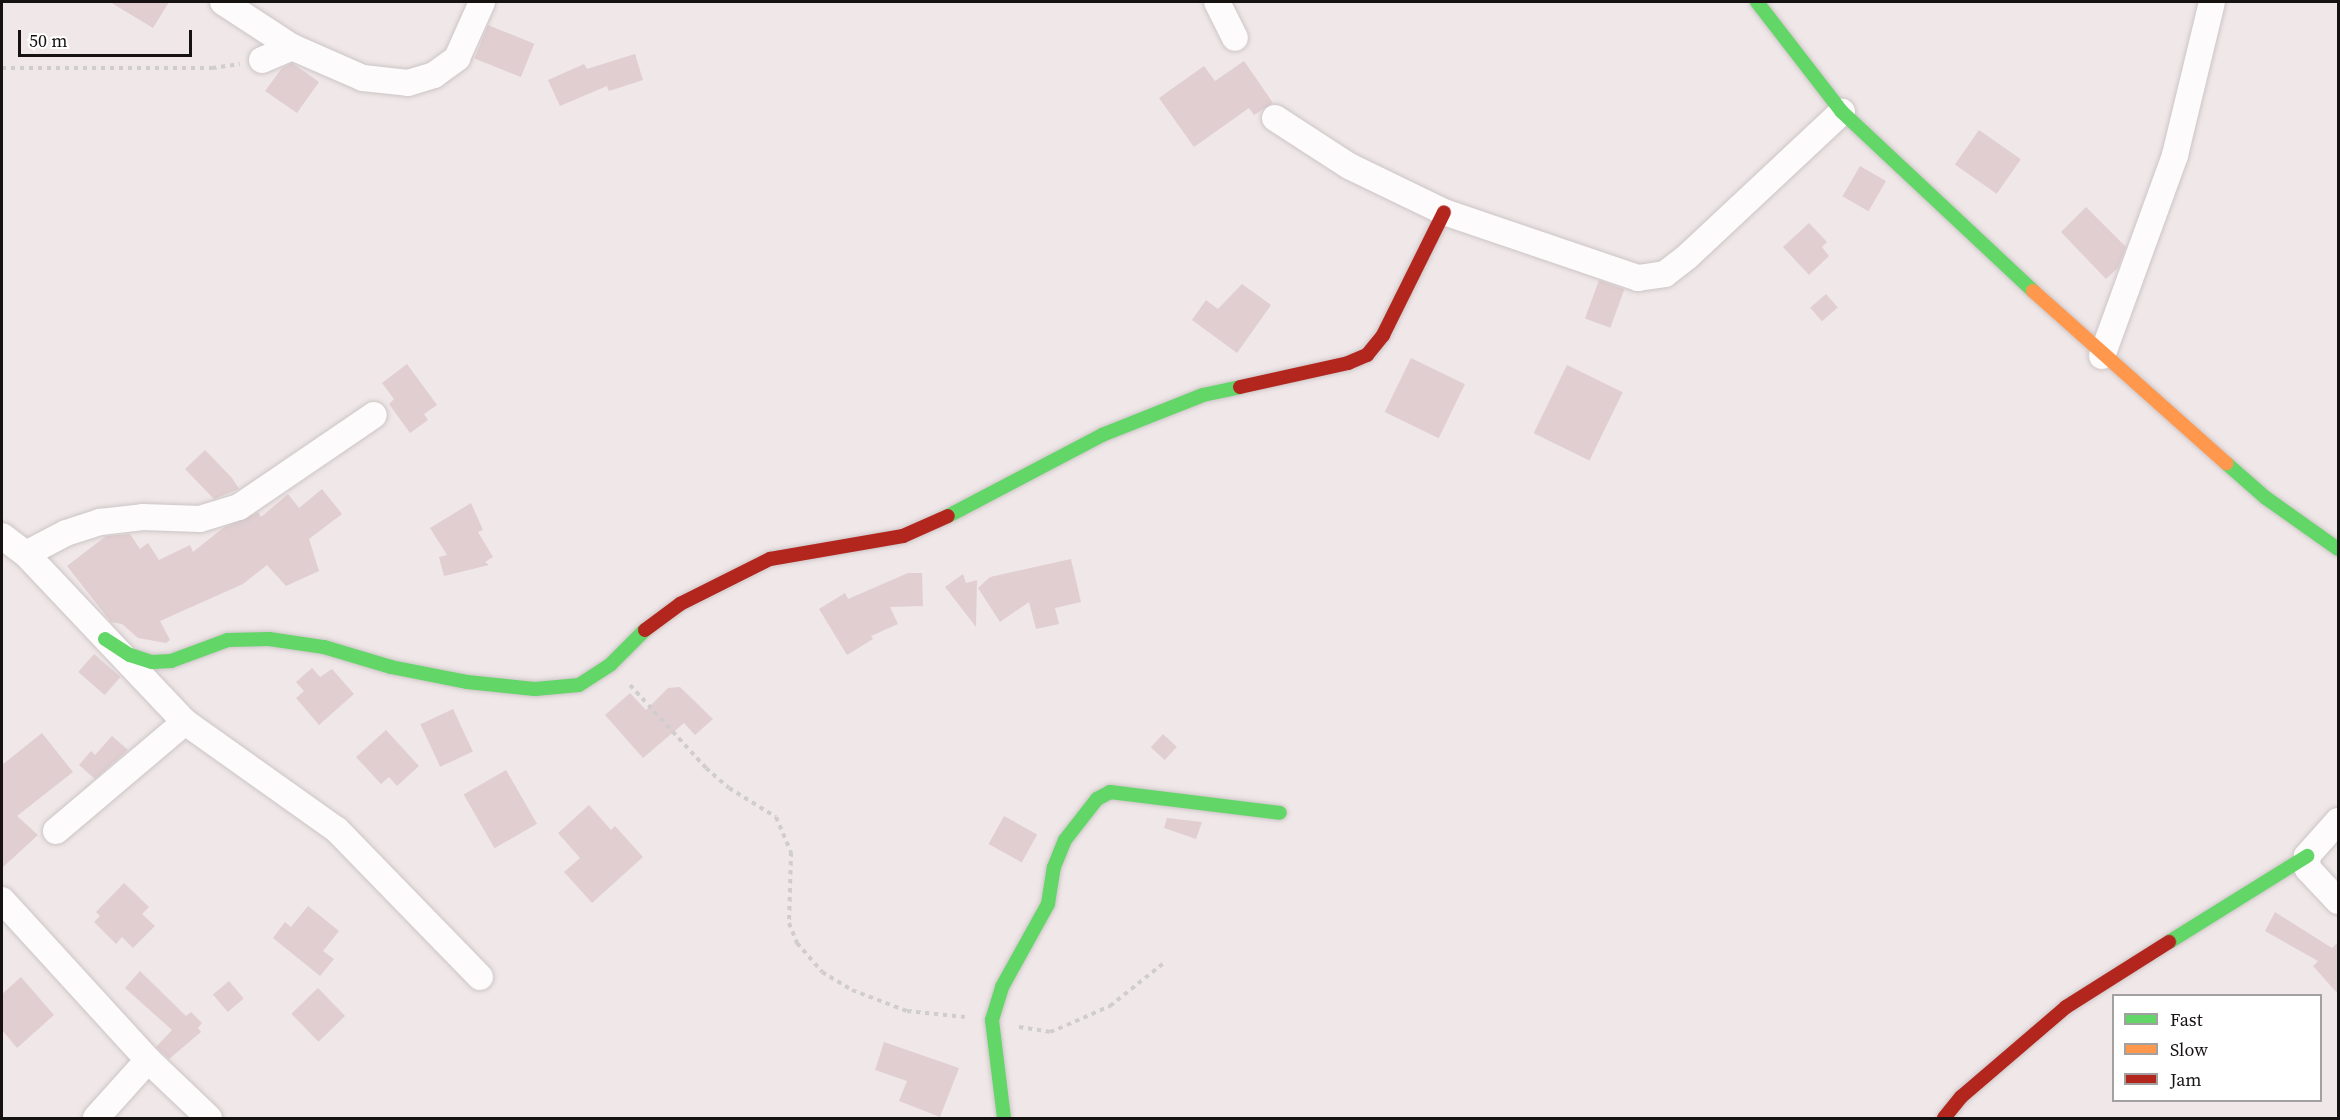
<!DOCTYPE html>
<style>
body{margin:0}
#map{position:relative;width:2340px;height:1120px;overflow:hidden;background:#f0e7e8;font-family:"Source Serif 4",serif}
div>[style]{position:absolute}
.building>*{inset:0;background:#e1ced1;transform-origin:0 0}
.path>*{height:4px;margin-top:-2px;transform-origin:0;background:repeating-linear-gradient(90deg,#d0cdcd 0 4.5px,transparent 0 9px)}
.roads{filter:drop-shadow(0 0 2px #ccc5c6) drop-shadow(0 0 2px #ccc5c6)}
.street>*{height:26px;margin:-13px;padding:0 13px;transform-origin:13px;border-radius:13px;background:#fdfbfc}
.fast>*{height:14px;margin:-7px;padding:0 7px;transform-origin:7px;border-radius:7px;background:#63d668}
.slow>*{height:14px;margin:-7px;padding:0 7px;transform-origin:7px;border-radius:7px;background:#ff974d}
.jam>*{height:14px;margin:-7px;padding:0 7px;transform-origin:7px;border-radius:7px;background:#b3261e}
span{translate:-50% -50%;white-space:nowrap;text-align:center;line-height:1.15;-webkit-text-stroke:4.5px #fff;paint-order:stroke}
.frame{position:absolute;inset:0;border:3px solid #171212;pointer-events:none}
.legend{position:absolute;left:2112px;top:994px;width:210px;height:108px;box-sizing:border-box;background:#fff;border:2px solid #a2a0a0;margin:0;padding:8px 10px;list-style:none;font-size:18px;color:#171212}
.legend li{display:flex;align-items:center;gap:12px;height:30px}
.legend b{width:30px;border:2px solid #a2a0a0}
.scale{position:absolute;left:18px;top:30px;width:174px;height:27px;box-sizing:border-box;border:3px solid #171212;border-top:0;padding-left:8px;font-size:18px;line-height:21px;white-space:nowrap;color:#171212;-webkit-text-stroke:4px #fff;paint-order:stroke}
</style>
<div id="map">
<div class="building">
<div style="clip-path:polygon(110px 2px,169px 2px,153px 28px)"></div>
<div style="left:488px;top:25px;width:50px;height:36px;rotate:22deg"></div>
<div style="clip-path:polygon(635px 54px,643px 80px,609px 91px,607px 86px,560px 106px,548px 80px,584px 64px,587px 69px)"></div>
<div style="clip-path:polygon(1244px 61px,1273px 103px,1254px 115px,1249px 108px,1194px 147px,1159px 98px,1204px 66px,1215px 81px)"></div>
<div style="clip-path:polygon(292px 63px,319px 82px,297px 113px,265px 91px,282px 68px)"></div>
<div style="left:1979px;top:130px;width:51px;height:42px;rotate:35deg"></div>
<div style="left:1860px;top:166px;width:30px;height:35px;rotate:30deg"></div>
<div style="clip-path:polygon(2086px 207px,2126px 247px,2118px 268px,2106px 279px,2061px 232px)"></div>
<div style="clip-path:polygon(1809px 223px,1827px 242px,1822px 247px,1829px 256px,1809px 275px,1783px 247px)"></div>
<div style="left:1599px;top:280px;width:27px;height:41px;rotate:20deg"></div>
<div style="clip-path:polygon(1242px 284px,1271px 305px,1237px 353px,1192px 320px,1206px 300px,1218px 309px)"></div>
<div style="left:1826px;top:294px;width:18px;height:21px;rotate:49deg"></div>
<div style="left:1411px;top:358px;width:60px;height:60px;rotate:26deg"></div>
<div style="clip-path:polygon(407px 364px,437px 405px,424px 414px,428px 420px,410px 433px,389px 404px,394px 399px,382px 383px)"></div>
<div style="left:1567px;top:365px;width:62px;height:76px;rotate:26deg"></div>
<div style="clip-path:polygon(205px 450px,232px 478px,239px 489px,214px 499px,185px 469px)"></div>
<div style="clip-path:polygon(322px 489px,342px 514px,309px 539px,319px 571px,286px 586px,267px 565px,243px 584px,160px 621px,170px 640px,166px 643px,138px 638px,122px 624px,111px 622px,67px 566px,106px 536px,130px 534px,140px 549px,148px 543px,159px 560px,190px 545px,193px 552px,223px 528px,258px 512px,261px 517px,288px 494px,299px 508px)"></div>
<div style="clip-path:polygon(471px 503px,483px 530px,478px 532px,493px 557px,485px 562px,489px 565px,444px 576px,439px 557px,447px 555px,430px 528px)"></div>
<div style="clip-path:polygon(1071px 559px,1081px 602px,1055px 608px,1059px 624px,1036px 629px,1029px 602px,1000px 622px,978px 588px,990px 577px)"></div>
<div style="clip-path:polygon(908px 573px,922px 573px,923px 606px,890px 607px,898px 624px,871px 636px,873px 639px,847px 655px,819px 609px,845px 593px,848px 599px)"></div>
<div style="clip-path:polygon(963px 574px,966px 583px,977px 580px,976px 627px,945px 587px)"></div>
<div style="left:94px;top:654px;width:35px;height:24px;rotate:41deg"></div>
<div style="clip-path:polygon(312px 668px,320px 677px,332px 669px,354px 694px,319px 725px,296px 698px,304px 691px,296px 682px)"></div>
<div style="clip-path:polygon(680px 687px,713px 719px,695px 735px,684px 723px,643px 758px,605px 715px,630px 693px,646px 710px,668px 688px)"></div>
<div style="left:453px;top:709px;width:47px;height:36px;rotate:65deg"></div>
<div style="clip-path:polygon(386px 730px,419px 766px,397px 786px,389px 777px,381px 784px,356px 757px)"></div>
<div style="clip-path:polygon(42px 733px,73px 772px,17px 816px,38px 835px,2px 868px,2px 765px)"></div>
<div style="left:1163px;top:734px;width:19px;height:18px;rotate:43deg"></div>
<div style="clip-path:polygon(112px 736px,128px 750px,95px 779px,79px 765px,91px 751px,95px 755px)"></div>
<div style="left:506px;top:770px;width:62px;height:49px;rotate:60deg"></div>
<div style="clip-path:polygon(589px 805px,611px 830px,615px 826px,643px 857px,592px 903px,564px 872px,580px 858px,558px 833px)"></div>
<div style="left:1004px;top:816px;width:38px;height:32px;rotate:29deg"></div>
<div style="clip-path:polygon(1167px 818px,1202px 822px,1196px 839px,1164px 828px)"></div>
<div style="clip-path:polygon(124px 883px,149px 907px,142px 914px,155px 926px,133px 948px,122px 937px,116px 944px,94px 922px,100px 916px,96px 912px)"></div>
<div style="clip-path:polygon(308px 906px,339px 931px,323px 951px,334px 959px,320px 976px,273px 938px,285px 922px,291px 927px)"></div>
<div style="clip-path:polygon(2275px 912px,2332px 948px,2338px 942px,2338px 994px,2313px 966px,2318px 961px,2265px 931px)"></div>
<div style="clip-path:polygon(140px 971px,186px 1016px,191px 1012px,202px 1023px,198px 1028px,201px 1032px,169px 1059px,156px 1047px,172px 1030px,125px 988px)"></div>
<div style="clip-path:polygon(21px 977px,54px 1015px,17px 1048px,2px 1030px,2px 994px)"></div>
<div style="left:229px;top:981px;width:23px;height:21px;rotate:50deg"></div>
<div style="left:318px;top:988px;width:39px;height:37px;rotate:46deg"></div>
<div style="clip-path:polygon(884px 1042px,959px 1068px,940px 1117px,899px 1101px,907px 1081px,875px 1070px)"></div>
</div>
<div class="path">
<div style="left:2px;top:68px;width:210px"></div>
<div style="left:212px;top:68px;width:28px;rotate:-8deg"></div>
<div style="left:630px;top:685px;width:113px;rotate:47.5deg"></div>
<div style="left:706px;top:768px;width:30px;rotate:41deg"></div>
<div style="left:729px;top:788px;width:55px;rotate:31.7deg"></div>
<div style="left:776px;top:817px;width:38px;rotate:67deg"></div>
<div style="left:791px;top:852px;width:71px;rotate:91.6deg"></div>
<div style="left:789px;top:923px;width:22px;rotate:68deg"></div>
<div style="left:797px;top:943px;width:38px;rotate:49deg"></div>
<div style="left:822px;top:972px;width:35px;rotate:31deg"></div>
<div style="left:852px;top:990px;width:59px;rotate:20.9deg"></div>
<div style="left:907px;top:1011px;width:58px;rotate:5.9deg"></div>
<div style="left:1019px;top:1027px;width:31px;rotate:9deg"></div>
<div style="left:1050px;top:1032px;width:18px;rotate:-22deg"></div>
<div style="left:1067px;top:1025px;width:47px;rotate:-23.8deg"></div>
<div style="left:1110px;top:1006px;width:70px;rotate:-38.7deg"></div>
</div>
<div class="roads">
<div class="street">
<div style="left:223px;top:2px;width:82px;rotate:33.1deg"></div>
<div style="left:292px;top:47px;width:77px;rotate:23.6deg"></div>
<div style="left:363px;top:78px;width:45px;rotate:6.3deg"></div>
<div style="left:408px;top:83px;width:27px;rotate:-17deg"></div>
<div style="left:434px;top:75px;width:29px;rotate:-36deg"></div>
<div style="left:457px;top:58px;width:61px;rotate:-65.9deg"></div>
<div style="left:1217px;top:2px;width:40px;rotate:63.4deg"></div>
<div style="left:262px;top:60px;width:33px;rotate:-23deg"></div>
<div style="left:1275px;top:118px;width:88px;rotate:33deg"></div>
<div style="left:1349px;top:166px;width:106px;rotate:25.8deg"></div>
<div style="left:1444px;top:212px;width:205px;rotate:18.8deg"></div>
<div style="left:1638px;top:278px;width:27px;rotate:-8deg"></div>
<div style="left:1665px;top:274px;width:29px;rotate:-38deg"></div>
<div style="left:1688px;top:256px;width:211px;rotate:-43.1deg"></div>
<div style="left:2102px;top:356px;width:214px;rotate:-70deg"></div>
<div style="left:2175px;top:155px;width:157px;rotate:-76.4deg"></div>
<div style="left:2px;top:536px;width:30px;rotate:37deg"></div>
<div style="left:26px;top:554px;width:231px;rotate:46.6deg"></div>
<div style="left:185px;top:722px;width:186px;rotate:35.4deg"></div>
<div style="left:337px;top:830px;width:205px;rotate:45.8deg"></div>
<div style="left:26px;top:554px;width:45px;rotate:-27.7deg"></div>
<div style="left:66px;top:533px;width:36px;rotate:-18deg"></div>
<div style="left:100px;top:522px;width:43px;rotate:-6.6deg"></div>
<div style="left:143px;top:517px;width:57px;rotate:2deg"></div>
<div style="left:200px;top:519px;width:41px;rotate:-17.1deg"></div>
<div style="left:239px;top:507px;width:163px;rotate:-34.3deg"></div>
<div style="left:2338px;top:821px;width:47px;rotate:131.5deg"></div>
<div style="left:2307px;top:856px;width:13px;rotate:86deg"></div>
<div style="left:2308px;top:869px;width:44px;rotate:46.8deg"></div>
<div style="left:56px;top:831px;width:169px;rotate:-40.2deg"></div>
<div style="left:2px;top:900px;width:217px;rotate:47.6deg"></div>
<div style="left:148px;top:1060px;width:84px;rotate:43.6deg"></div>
<div style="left:96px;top:1118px;width:78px;rotate:-48.1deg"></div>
</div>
<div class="fast">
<div style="left:1757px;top:2px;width:139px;rotate:52.3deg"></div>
<div style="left:1842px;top:112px;width:262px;rotate:43.1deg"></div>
<div style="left:2226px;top:463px;width:53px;rotate:41.2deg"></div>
<div style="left:2266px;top:498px;width:88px;rotate:35.3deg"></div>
<div style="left:948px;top:516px;width:174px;rotate:-27.7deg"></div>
<div style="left:1102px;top:435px;width:109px;rotate:-21.6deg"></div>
<div style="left:1203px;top:395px;width:38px;rotate:-12deg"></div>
<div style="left:105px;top:639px;width:30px;rotate:33deg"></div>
<div style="left:130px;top:655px;width:23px;rotate:18deg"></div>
<div style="left:152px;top:662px;width:19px;rotate:-3deg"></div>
<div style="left:171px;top:661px;width:61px;rotate:-20.2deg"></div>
<div style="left:228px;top:640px;width:41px;rotate:-1.4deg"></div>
<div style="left:269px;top:639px;width:56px;rotate:8.3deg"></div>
<div style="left:324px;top:647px;width:70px;rotate:16.6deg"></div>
<div style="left:391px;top:667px;width:77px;rotate:11.2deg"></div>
<div style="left:467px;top:682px;width:68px;rotate:5.9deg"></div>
<div style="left:535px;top:689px;width:44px;rotate:-5.2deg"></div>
<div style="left:579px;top:685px;width:38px;rotate:-33deg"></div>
<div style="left:611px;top:664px;width:48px;rotate:-45deg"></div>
<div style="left:2169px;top:942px;width:163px;rotate:-31.9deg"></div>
<div style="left:1004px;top:1118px;width:99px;rotate:-97deg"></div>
<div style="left:992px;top:1020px;width:34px;rotate:-73deg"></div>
<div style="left:1002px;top:987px;width:95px;rotate:-61deg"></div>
<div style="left:1048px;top:904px;width:37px;rotate:-81deg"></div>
<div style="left:1054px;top:867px;width:29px;rotate:-68deg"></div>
<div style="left:1065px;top:840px;width:52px;rotate:-52deg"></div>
<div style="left:1097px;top:799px;width:15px;rotate:-28deg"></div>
<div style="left:1110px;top:792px;width:171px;rotate:7deg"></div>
</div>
<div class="slow">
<div style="left:2033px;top:291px;width:259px;rotate:41.7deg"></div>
</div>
<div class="jam">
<div style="left:1240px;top:387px;width:111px;rotate:-12.5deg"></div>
<div style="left:1348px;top:363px;width:21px;rotate:-23deg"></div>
<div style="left:1367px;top:355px;width:26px;rotate:-51deg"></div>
<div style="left:1383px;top:335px;width:137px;rotate:-63.6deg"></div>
<div style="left:645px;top:630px;width:44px;rotate:-36.6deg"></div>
<div style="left:680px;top:604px;width:101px;rotate:-26.6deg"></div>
<div style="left:770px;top:559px;width:135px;rotate:-9.8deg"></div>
<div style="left:903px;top:536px;width:49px;rotate:-24deg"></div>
<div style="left:1944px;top:1118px;width:27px;rotate:-51deg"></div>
<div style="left:1961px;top:1097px;width:138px;rotate:-40.6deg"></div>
<div style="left:2066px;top:1007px;width:122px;rotate:-32.3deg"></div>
</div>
</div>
<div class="frame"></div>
<ul class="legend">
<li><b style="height:8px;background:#63d668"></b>Fast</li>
<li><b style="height:8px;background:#ff974d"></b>Slow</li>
<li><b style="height:8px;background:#b3261e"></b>Jam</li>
</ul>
<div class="scale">50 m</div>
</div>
